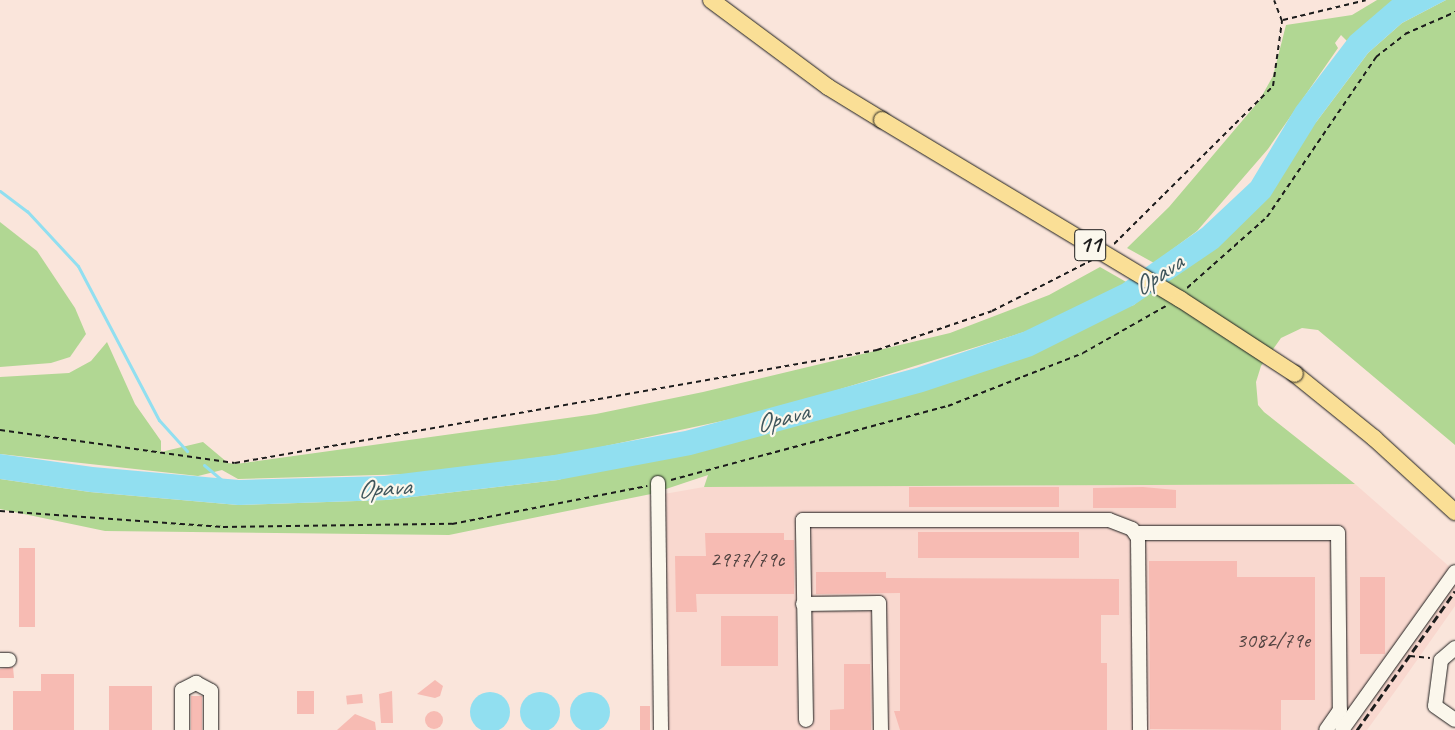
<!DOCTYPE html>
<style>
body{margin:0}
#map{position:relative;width:1455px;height:730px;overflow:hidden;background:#fae5db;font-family:Caveat,sans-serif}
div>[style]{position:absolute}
.built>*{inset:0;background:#f9d8cf}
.green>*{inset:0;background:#b1d793}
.water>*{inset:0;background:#91dff0}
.round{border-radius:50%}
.stream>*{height:3px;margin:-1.5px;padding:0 1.5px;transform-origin:1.5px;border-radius:1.5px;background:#91dff0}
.building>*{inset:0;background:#f7bbb3;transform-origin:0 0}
.path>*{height:2px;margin-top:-1px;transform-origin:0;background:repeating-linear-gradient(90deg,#1c1c1c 0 5px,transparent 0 9px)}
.roads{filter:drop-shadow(0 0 1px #1c1c1c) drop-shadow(0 0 1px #1c1c1c)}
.minor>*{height:14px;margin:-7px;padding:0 7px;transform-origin:7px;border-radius:7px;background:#fbf7ec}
.major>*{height:16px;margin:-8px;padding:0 8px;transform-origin:8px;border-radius:8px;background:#fadf96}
.rail>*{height:3px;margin-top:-1.5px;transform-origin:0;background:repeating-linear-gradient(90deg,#1c1c1c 0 8px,transparent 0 12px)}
.bridges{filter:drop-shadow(0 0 1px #1c1c1c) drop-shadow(0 0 1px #1c1c1c)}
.major-bridge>*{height:16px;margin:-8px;padding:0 8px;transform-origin:8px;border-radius:8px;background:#fadf96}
span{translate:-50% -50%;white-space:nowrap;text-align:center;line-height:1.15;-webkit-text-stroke:4.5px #fbf7ec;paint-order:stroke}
.number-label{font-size:22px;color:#534442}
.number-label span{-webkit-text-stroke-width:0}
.shield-label span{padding:1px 4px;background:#fbf7ec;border:1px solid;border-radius:4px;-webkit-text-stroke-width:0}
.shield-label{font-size:24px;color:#1c1c1c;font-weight:700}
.water-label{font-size:26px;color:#3f565c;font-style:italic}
</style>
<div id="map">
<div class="built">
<div style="clip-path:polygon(1355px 484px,1451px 568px,1337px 730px,667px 730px,664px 494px,704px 487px)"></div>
<div style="clip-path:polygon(1455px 577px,1455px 606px,1396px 690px,1367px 730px,1347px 730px)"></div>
</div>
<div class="green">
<div style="clip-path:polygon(1377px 0,1398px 0,1347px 41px,1341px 35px,1335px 43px,1338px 48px,1268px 149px,1197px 231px,1154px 263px,1127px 248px,1169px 207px,1259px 101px,1273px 76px,1286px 25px,1352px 15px)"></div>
<div style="clip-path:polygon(1446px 0,1455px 0,1455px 445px,1318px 330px,1302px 328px,1281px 338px,1261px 366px,1256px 382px,1258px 405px,1264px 412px,1355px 484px,704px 487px,708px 475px,651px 494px,449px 535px,105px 531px,0 509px,0 479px,90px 492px,238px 505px,386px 500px,558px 480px,1134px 305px,1317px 121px,1368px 53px,1402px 23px)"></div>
<div style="clip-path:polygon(0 222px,37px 251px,75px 308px,86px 334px,70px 357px,51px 363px,0 367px)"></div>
<div style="clip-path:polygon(1100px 267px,1128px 283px,1037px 328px,773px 410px,573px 453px,412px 474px,238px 479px,222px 470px,198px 476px,0 454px,0 377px,69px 373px,91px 361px,107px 342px,135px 404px,161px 441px,161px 452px,203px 442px,228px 463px,236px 464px,596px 414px,703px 392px,950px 333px,1049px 295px)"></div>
</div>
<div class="water">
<div style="clip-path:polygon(1392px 0,1446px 0,1402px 23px,1368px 53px,1317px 121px,1270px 197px,1218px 248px,1134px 305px,1032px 356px,923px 392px,691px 455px,558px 480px,386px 500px,238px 505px,90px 492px,0 479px,0 454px,93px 467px,239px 480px,384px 476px,554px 455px,685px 431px,916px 368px,1023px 332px,1122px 284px,1202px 228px,1251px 182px,1296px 107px,1350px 36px)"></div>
<div class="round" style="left:520px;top:692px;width:40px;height:40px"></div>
<div class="round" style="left:570px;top:692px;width:40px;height:40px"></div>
<div class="round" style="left:470px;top:692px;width:40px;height:40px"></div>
</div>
<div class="stream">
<div style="left:0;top:191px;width:34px;rotate:37deg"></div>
<div style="left:27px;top:211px;width:75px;rotate:47.2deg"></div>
<div style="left:78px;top:266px;width:174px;rotate:62.3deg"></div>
<div style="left:159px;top:420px;width:42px;rotate:47.9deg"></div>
<div style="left:204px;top:465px;width:25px;rotate:40deg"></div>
</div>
<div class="building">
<div style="left:1059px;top:487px;width:20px;height:150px;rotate:90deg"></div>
<div style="clip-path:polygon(1143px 487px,1176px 490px,1176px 508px,1093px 508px,1093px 488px)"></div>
<div style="left:918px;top:532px;width:161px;height:26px"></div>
<div style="clip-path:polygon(705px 533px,784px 533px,784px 540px,794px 540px,794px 594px,696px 594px,697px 612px,676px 612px,675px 556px,706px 556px)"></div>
<div style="left:19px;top:548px;width:16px;height:79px"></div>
<div style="clip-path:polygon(1149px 561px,1237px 561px,1237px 577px,1315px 577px,1315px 700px,1281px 700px,1281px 730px,1150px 729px)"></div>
<div style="clip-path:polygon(816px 572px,886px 572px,886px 578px,1119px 579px,1119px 615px,1101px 615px,1101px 663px,1107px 663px,1107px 730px,900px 730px,894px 711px,900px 711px,900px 593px,816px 594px)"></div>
<div style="left:1360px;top:577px;width:25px;height:77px"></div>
<div style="left:721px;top:616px;width:57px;height:50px"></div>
<div style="clip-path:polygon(844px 664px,870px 664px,871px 730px,830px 730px,830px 710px,844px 709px)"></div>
<div style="clip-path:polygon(13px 667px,14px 678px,0 678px,0 669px)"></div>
<div style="clip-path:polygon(41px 674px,74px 674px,74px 730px,13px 730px,13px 691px,41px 691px)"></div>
<div style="clip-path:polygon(435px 680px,443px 686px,440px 696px,435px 698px,417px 694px)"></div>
<div style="left:152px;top:686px;width:44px;height:43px;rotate:90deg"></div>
<div style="left:297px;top:691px;width:17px;height:23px"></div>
<div style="clip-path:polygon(392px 691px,393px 723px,381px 723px,379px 694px)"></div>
<div style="left:362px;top:694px;width:9px;height:16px;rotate:84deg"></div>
<div style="left:191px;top:696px;width:11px;height:34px"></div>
<div style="left:640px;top:706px;width:10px;height:24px"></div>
<div class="round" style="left:425px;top:711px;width:18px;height:18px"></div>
<div style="clip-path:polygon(355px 714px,375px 722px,376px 730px,337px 730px)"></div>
</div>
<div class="path">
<div style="left:1283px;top:20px;width:85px;rotate:-13.5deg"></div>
<div style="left:1114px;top:244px;width:224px;rotate:-44.8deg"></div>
<div style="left:1273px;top:86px;width:66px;rotate:-82.1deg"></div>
<div style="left:1282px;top:21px;width:22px;rotate:-111deg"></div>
<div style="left:1187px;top:288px;width:107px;rotate:-41.6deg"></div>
<div style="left:1267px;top:217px;width:194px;rotate:-55.7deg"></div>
<div style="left:1376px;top:57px;width:37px;rotate:-38deg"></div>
<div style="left:1405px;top:34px;width:55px;rotate:-23.7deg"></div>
<div style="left:0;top:430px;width:237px;rotate:8deg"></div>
<div style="left:235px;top:463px;width:652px;rotate:-9.98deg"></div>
<div style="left:877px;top:350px;width:121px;rotate:-18.7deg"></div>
<div style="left:992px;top:311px;width:112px;rotate:-27deg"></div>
<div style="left:671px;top:480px;width:287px;rotate:-15deg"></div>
<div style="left:948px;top:406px;width:145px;rotate:-21.4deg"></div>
<div style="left:1083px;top:353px;width:95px;rotate:-29.5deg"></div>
<div style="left:0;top:511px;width:224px;rotate:4.1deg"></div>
<div style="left:223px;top:527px;width:229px;rotate:-0.8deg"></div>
<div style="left:452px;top:524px;width:199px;rotate:-11deg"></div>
<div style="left:1410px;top:656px;width:20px;rotate:6deg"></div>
</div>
<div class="roads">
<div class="minor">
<div style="left:658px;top:483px;width:247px;rotate:89.3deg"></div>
<div style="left:1137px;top:533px;width:201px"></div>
<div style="left:1338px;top:533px;width:177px;rotate:89.4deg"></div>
<div style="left:1340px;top:710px;width:24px;rotate:125deg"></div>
<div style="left:803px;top:604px;width:76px;rotate:-0.8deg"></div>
<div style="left:879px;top:603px;width:127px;rotate:89.1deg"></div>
<div style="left:1455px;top:648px;width:18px;rotate:139deg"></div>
<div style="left:1441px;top:660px;width:46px;rotate:97.4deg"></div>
<div style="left:1435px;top:706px;width:24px;rotate:35deg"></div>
<div style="left:0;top:660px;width:9px"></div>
<div style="left:806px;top:720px;width:200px;rotate:-90.9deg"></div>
<div style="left:803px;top:520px;width:306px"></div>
<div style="left:1109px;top:520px;width:25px;rotate:21deg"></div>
<div style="left:1132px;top:529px;width:11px;rotate:56deg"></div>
<div style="left:1138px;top:538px;width:192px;rotate:89.4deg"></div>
<div style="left:182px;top:730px;width:40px;rotate:-90deg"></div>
<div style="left:182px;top:690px;width:16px;rotate:-27deg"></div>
<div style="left:196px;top:683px;width:17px;rotate:28deg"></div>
<div style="left:211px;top:691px;width:39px;rotate:90deg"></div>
<div style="left:1342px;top:730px;width:194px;rotate:-54.4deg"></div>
</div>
<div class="major">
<div style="left:711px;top:0;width:146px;rotate:36.6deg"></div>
<div style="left:828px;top:87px;width:63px;rotate:31.4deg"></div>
<div style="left:1295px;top:374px;width:102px;rotate:39deg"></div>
<div style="left:1374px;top:438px;width:110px;rotate:42.4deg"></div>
</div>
</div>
<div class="rail">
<div style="left:1357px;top:730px;width:170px;rotate:-54.8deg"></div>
</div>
<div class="bridges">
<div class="major-bridge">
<div style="left:882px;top:120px;width:348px;rotate:31deg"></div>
<div style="left:1180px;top:299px;width:137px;rotate:33.1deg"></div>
</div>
</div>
<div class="number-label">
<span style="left:747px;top:560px">2977/79c</span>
<span style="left:1273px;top:641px">3082/79e</span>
</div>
<div class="shield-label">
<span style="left:1090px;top:245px">11</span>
</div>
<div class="water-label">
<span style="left:1158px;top:275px;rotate:-34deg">Opava</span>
<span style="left:782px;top:418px;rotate:-15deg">Opava</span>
<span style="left:384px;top:488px;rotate:-4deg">Opava</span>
</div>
</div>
